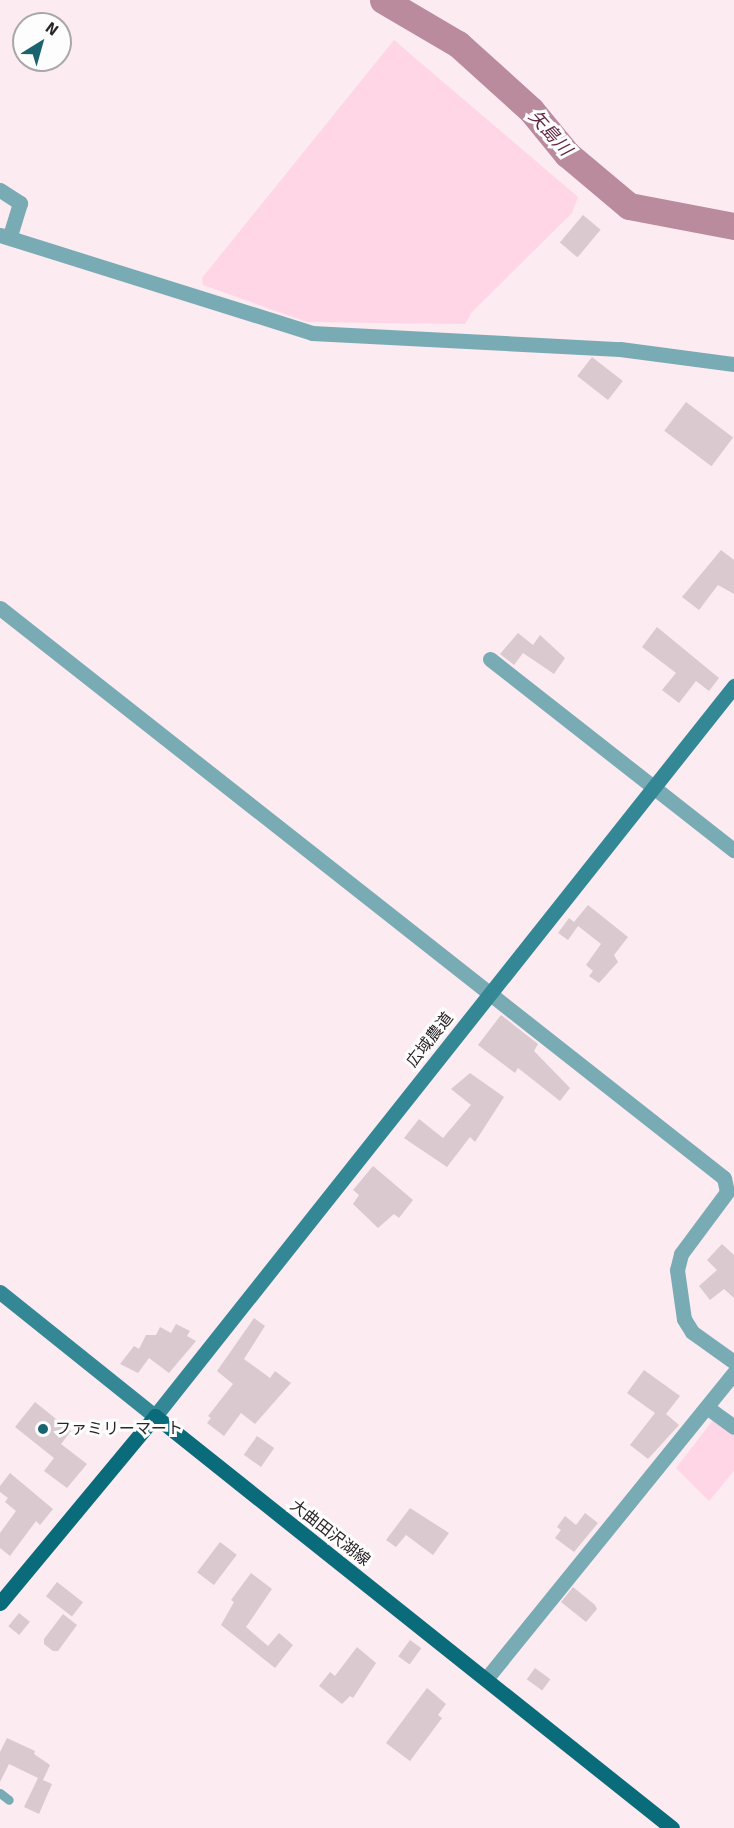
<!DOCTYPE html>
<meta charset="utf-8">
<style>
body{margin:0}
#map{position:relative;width:734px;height:1828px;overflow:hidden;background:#fcebf1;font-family:Signika,"Noto Sans JP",sans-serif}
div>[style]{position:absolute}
.green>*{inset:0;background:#fed6e5}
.river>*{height:27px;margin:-13.5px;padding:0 13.5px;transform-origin:13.5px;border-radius:13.5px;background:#b98b9d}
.building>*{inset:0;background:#dac9cf;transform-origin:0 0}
.lane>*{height:9px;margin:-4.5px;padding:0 4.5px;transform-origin:4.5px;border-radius:4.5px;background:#79abb4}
.street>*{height:15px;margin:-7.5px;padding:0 7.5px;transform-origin:7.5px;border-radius:7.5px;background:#79abb4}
.secondary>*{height:15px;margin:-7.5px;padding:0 7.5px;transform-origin:7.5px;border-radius:7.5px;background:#348896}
.primary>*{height:15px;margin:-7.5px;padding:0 7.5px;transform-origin:7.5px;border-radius:7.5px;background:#0a6c7a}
.dots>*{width:16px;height:16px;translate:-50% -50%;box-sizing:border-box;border:3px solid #fdfdfd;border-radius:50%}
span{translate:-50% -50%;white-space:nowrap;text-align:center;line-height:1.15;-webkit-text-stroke:6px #fdfdfd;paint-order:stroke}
.street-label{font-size:16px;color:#2b2527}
.poi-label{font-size:16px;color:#2b2527}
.left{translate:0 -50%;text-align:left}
.water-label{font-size:18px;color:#612742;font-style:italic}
.north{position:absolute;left:12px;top:12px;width:60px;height:60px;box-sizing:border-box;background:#fdfdfd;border:2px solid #a9a7a7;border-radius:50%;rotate:37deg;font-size:16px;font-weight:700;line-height:24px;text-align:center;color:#2b2527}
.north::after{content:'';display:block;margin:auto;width:21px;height:27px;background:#1a6470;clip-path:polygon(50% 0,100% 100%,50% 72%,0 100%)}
</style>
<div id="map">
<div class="green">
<div style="clip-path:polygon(394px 40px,578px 197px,572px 213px,472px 312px,465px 324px,307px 322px,203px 285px,202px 278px)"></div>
<div style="clip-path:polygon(713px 1420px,734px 1435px,734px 1471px,709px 1501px,676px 1468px)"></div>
</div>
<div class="river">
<div style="left:383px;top:0;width:87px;rotate:30.4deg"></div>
<div style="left:458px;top:44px;width:98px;rotate:42.1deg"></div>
<div style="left:531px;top:110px;width:57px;rotate:50.7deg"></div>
<div style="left:567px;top:154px;width:81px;rotate:40deg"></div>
<div style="left:629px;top:206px;width:107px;rotate:10.8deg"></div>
</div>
<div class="building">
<div style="left:583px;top:215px;width:23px;height:36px;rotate:40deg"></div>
<div style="left:592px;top:357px;width:39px;height:24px;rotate:38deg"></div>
<div style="left:686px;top:402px;width:59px;height:36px;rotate:37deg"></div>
<div style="clip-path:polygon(721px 550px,734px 560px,734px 594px,718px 585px,699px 610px,682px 597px)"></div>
<div style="clip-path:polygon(657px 627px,719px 678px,709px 691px,696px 681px,679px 703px,662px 690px,676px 673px,642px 647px)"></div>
<div style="clip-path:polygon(518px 633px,533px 645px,540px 635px,565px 658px,554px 674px,523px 653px,514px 665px,500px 654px)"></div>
<div style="clip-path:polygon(588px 905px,628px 937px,614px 955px,618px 962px,599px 983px,589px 976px,593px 971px,586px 965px,601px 944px,578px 926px,568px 940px,558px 933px,569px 918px,574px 922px)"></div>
<div style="clip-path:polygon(501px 1015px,538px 1044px,534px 1051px,570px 1088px,560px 1101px,518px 1068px,515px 1073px,478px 1045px)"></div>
<div style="clip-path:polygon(470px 1073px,504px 1097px,475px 1142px,470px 1137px,447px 1167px,404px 1138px,419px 1119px,443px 1138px,471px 1105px,451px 1089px)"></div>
<div style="clip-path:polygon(373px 1166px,413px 1200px,399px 1218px,394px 1214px,378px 1228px,353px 1204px,359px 1195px,353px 1190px)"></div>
<div style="clip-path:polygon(722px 1244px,734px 1255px,734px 1298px,724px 1289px,710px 1300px,699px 1286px,717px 1270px,707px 1260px)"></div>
<div style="clip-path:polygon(254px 1318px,265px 1326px,244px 1359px,270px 1378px,275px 1371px,291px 1383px,255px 1424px,241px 1413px,224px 1436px,207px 1423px,211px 1418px,208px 1416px,233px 1384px,217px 1371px)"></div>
<div style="clip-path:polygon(176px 1324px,190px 1331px,187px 1336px,196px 1341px,169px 1373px,149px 1358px,138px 1373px,120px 1364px,134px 1346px,139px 1349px,146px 1335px,156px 1335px,160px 1327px,171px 1333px)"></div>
<div style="clip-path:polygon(644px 1370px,680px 1396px,666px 1414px,679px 1425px,648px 1459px,630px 1445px,655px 1413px,627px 1393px)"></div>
<div style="clip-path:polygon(35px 1402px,71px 1431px,61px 1444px,87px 1464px,67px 1488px,44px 1471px,54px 1458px,15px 1427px)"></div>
<div style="left:257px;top:1436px;width:21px;height:23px;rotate:35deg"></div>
<div style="clip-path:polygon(10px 1473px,53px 1509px,40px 1525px,36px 1521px,10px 1556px,0 1548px,0 1533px,16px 1511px,5px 1502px,8px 1498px,0 1492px,0 1486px)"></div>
<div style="clip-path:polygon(410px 1508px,449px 1533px,433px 1555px,406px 1535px,396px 1547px,386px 1540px)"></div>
<div style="clip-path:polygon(585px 1513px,598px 1523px,574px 1552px,555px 1538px,561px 1530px,557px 1527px,565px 1516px,576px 1525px)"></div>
<div style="left:220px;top:1542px;width:21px;height:38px;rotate:37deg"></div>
<div style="clip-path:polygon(251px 1573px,272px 1589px,246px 1627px,268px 1646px,279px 1633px,293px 1645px,275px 1668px,221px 1625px,234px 1602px,231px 1600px)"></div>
<div style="left:57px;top:1582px;width:33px;height:18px;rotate:38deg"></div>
<div style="clip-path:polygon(573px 1587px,595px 1605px,597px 1609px,586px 1622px,561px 1602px)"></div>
<div style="left:19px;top:1613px;width:14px;height:17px;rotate:39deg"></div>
<div style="clip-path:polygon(63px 1614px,77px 1625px,58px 1651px,53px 1651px,44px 1644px,44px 1639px)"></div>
<div style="left:410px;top:1640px;width:14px;height:20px;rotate:36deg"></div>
<div style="clip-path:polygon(357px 1647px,376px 1663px,353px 1698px,350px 1696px,342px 1704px,319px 1686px,330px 1672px,335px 1676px)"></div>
<div style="left:535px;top:1668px;width:19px;height:14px;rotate:36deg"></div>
<div style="clip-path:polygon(427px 1688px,446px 1704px,438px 1715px,442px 1718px,410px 1761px,386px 1743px)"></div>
<div style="clip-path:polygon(7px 1738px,35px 1751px,34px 1754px,50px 1765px,43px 1780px,52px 1784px,39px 1814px,24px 1807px,38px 1778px,9px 1764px,0 1782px,0 1752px)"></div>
</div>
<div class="lane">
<div style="left:0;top:1793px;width:11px;rotate:38deg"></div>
</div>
<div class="street">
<div style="left:0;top:190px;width:24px;rotate:33deg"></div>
<div style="left:20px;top:203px;width:34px;rotate:107deg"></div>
<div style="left:0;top:235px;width:327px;rotate:17.4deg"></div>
<div style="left:312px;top:333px;width:308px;rotate:3deg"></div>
<div style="left:620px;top:349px;width:115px;rotate:7.5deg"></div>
<div style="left:0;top:608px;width:921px;rotate:38.21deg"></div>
<div style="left:724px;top:1178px;width:14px;rotate:78deg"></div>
<div style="left:727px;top:1192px;width:77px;rotate:126.6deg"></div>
<div style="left:681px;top:1254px;width:16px;rotate:104deg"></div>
<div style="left:677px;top:1270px;width:49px;rotate:81.9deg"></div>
<div style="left:684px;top:1319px;width:15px;rotate:58deg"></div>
<div style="left:692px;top:1332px;width:52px;rotate:35.5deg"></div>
<div style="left:490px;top:659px;width:310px;rotate:38.1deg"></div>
<div style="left:708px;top:1408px;width:32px;rotate:36deg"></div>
<div style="left:486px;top:1679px;width:394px;rotate:-51deg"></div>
</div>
<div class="secondary">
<div style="left:0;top:1292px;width:198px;rotate:38.7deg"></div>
<div style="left:155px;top:1416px;width:932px;rotate:-51.58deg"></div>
</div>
<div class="primary">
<div style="left:0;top:1603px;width:243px;rotate:-50.3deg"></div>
<div style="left:155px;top:1416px;width:661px;rotate:38.55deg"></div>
</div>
<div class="dots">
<div style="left:43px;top:1429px;background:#1a6470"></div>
</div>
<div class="street-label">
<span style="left:430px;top:1040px;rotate:-52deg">広域農道</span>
<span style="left:330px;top:1533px;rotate:38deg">大曲田沢湖線</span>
</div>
<div class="poi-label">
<span class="left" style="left:55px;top:1429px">ファミリーマート</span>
</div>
<div class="water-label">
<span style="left:550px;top:133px;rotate:48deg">矢島川</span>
</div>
<div class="north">N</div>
</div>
